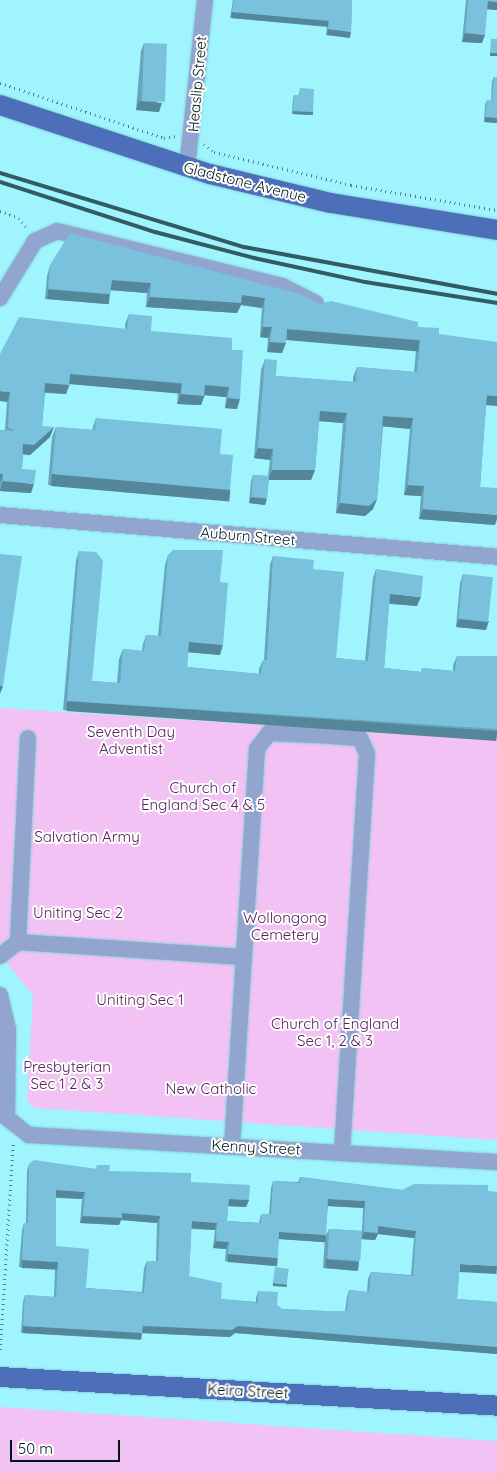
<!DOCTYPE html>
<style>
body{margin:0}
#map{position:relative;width:497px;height:1473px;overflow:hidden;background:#a0f4fd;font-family:Quicksand,sans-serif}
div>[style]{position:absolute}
.green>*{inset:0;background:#f1c2f3}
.path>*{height:2.5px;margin-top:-1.25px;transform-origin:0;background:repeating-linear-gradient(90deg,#4c8085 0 1px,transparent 0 5px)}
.roads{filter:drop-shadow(0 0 1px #86d1d9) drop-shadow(0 0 1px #86d1d9)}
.minor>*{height:16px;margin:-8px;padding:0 8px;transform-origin:8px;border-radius:8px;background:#91a5cf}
.major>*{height:20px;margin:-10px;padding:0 10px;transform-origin:10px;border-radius:10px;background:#4d6fba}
.rail>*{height:4px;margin:-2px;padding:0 2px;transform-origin:2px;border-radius:2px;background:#325c61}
.wall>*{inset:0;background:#68a6bd}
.shaded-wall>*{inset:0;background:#55879a;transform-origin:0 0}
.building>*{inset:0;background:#79c1dc;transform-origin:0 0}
span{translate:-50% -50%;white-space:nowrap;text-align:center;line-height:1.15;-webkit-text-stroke:4px #fff;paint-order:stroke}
.street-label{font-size:15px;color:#001719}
.park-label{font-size:15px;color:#58205c}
.scale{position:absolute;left:10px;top:1440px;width:110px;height:22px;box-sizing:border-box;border:2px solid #001719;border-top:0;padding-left:6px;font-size:15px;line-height:18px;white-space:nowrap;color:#001719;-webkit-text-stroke:4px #fff;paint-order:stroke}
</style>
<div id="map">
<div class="green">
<div style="clip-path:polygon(0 708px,497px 740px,497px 1140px,34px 1108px,27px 1100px,33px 995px,0 955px)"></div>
<div style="clip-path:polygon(0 1407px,497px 1441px,497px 1473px,0 1473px)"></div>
</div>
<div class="path">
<div style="left:0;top:83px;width:173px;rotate:18.5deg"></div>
<div style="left:164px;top:138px;width:11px;rotate:-10deg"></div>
<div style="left:204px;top:144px;width:13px;rotate:39deg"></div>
<div style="left:214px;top:152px;width:141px;rotate:13.5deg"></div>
<div style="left:351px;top:185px;width:148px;rotate:9.7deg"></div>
<div style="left:0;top:211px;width:20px;rotate:20deg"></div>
<div style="left:19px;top:218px;width:14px;rotate:51deg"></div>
<div style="left:0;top:1350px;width:208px;rotate:-86.4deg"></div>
</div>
<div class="roads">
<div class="minor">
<div style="left:187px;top:168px;width:169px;rotate:-83.9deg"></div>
<div style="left:0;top:298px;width:67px;rotate:-58.4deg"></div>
<div style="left:35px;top:241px;width:24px;rotate:-24deg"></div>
<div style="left:57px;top:231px;width:232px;rotate:13.7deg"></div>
<div style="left:282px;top:286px;width:38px;rotate:27deg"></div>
<div style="left:0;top:515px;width:499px;rotate:4.8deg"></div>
<div style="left:18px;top:942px;width:204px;rotate:-87.2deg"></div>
<div style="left:0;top:956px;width:23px;rotate:-38deg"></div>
<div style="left:18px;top:942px;width:225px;rotate:3.8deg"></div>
<div style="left:0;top:995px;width:35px;rotate:77deg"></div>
<div style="left:8px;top:1029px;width:89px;rotate:90.6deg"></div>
<div style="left:7px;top:1118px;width:28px;rotate:38deg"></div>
<div style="left:29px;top:1135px;width:469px;rotate:3.3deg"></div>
<div style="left:232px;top:1146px;width:398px;rotate:-86.4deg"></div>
<div style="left:257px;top:749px;width:20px;rotate:-53deg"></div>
<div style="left:269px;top:733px;width:47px;rotate:2.4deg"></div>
<div style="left:316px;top:735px;width:44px;rotate:3.9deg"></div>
<div style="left:360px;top:738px;width:17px;rotate:66deg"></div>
<div style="left:367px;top:754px;width:399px;rotate:93.6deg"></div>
</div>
<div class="major">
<div style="left:0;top:105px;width:221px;rotate:18.2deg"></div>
<div style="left:210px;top:174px;width:124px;rotate:13.5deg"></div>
<div style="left:331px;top:203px;width:168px;rotate:9.2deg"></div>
<div style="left:0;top:1377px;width:498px;rotate:3.3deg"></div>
</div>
</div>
<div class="rail">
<div style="left:0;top:173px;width:255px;rotate:16.9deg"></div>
<div style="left:244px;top:247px;width:257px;rotate:10.5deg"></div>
<div style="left:0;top:182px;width:163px;rotate:17.9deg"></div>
<div style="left:155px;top:232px;width:102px;rotate:14.7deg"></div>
<div style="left:254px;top:258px;width:114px;rotate:12.2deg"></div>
<div style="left:365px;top:282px;width:134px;rotate:9deg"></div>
</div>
<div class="wall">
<div style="clip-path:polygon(233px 0,352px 0,351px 32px,349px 38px,326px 35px,327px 27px,230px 18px)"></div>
<div style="clip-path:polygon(466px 0,497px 0,497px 10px,487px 9px,482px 43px,462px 42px)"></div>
<div style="clip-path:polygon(144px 43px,159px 112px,136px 110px,141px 51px)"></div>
<div style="clip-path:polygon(494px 77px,497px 123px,484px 122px,485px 105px,487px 100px,491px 101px,492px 81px)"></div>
<div style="clip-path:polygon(300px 88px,312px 115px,292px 114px,293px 98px,294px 95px,299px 95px)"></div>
<div style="clip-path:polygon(50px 265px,320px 304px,418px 327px,439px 334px,486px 405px,480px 487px,495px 525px,419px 519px,421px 496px,404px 495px,410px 429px,383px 426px,377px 499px,373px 509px,365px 516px,336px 513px,343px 423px,319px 421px,315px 470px,311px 480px,269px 480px,265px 505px,249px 503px,251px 481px,253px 475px,268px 476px,270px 460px,254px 458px,261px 370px,265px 359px,276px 376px,353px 382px,353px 377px,357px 367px,414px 372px,416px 350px,286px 339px,282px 353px,267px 352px,268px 338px,260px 337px,262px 308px,241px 305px,237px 313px,146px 307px,147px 293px,111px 290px,110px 294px,107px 304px,45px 299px,47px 276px)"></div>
<div style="clip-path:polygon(129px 314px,151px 331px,232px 350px,237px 409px,225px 408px,226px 397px,205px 395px,201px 405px,177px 404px,178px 393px,70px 384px,66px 394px,45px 393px,42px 426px,50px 437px,30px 455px,23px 454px,22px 469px,31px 493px,0 491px,0 430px,5px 430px,7px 402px,0 354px,125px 329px,125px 324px)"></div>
<div style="clip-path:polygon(96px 418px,220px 454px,230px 490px,226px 500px,48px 485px,52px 437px,56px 427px,92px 430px)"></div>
<div style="clip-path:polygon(79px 551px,92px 681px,117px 683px,119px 659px,123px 649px,142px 651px,143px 644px,146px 635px,158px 636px,165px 565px,168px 555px,220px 582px,220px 655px,188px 652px,187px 667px,259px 674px,259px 669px,263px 660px,264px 660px,270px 565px,273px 556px,313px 569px,336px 658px,365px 661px,373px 578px,376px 569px,417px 606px,389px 604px,384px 668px,421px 672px,422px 668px,453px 671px,453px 665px,457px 656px,497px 656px,497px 738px,63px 710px,76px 560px)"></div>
<div style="clip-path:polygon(463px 574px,486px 630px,456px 627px,460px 583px)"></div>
<div style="clip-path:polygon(evenodd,29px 1164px,96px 1169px,97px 1165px,109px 1171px,191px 1182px,249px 1200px,246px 1207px,228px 1206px,227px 1221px,259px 1223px,261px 1214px,269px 1214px,271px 1188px,273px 1181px,298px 1182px,300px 1177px,402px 1190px,459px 1271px,457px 1299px,497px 1302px,497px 1354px,235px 1333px,230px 1337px,142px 1333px,140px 1340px,21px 1333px,23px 1302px,25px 1295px,54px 1297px,55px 1269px,19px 1267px,22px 1230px,24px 1223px,26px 1223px,27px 1171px,29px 1164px,56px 1198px,82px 1199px,80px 1223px,119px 1225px,121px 1220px,157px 1223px,156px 1261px,147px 1261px,144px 1268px,142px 1292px,86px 1288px,56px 1246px,56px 1198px,29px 1164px,328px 1206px,363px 1208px,362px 1231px,329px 1229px,325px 1237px,323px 1268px,356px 1271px,359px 1262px,361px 1239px,375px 1240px,378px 1234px,414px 1238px,411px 1275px,371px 1272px,368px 1279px,367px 1292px,349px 1290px,347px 1297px,345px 1311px,325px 1311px,282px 1309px,258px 1291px,256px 1298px,256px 1302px,221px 1299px,189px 1276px,191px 1229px,215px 1230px,213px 1248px,226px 1249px,225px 1261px,275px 1265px,279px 1239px,324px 1242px,328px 1206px)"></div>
</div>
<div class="shaded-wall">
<div style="clip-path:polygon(488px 1px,497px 2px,497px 10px,485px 9px)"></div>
<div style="left:232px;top:12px;width:97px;height:6px;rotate:5deg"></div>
<div style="left:328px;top:29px;width:23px;height:6px;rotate:7deg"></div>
<div style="clip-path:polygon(465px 33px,485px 35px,482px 43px,462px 42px)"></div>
<div style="left:490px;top:53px;width:7px;height:3px"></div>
<div style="clip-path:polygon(139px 101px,162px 103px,159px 112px,136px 110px)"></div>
<div style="left:293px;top:111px;width:20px;height:3px;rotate:3deg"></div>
<div style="left:485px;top:117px;width:12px;height:5px;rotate:5deg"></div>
<div style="clip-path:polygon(112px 280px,151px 283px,147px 293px,108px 290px)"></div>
<div style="left:48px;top:289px;width:62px;height:10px;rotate:5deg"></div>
<div style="clip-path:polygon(242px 295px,265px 298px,262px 308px,241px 305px,237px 313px,146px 307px,150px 297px)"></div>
<div style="clip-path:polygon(263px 327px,272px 327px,268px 338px,260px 337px)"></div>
<div style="left:287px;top:329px;width:133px;height:11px;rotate:5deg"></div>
<div style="clip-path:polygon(270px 342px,286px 343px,282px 353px,267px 352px)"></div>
<div style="left:70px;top:374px;width:112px;height:10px;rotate:5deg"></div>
<div style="clip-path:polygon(45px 383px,69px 385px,66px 394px,42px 392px)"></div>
<div style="clip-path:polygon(205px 385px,229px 387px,226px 397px,202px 395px)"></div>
<div style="clip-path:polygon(0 391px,10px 392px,7px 402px,0 401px)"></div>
<div style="clip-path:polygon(181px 394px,204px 396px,201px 405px,177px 404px)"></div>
<div style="clip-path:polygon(487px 395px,497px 396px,497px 406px,484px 405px)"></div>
<div style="clip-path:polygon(228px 398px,240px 399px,237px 409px,225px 408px)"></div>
<div style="clip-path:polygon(320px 411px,347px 413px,343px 423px,317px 421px)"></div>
<div style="clip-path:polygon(383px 416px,413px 418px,410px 429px,380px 426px)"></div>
<div style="clip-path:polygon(54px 427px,50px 437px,30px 455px,20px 454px,23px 444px)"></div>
<div style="clip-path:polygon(258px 448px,273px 449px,270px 460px,254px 458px)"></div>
<div style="clip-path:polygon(272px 470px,315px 470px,311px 480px,268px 480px)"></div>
<div style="clip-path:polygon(0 474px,3px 474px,0 483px)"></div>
<div style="left:52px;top:474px;width:179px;height:12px;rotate:5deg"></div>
<div style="clip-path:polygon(3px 481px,34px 484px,31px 493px,0 491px)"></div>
<div style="clip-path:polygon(408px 485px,424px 486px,421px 496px,404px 495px)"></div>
<div style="clip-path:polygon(251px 497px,267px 499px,265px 505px,249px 503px)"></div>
<div style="clip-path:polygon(377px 499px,373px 509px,365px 516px,336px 513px,340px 503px)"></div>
<div style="clip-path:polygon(423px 509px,497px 515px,497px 519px,495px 525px,419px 519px)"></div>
<div style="clip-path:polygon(390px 594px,421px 597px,417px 606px,387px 603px)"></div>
<div style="clip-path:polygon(459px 619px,489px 621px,486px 630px,456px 627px)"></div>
<div style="clip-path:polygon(189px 642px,223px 645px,220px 655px,185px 652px)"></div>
<div style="clip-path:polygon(0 686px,3px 686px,0 694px)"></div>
<div style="left:67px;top:701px;width:431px;height:10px;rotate:4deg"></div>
<div style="clip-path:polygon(56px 1190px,85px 1192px,82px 1199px,53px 1197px)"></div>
<div style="clip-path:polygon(229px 1199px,249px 1200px,246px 1207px,226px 1206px)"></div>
<div style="left:328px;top:1199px;width:37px;height:7px;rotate:3deg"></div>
<div style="clip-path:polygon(122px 1213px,160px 1216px,157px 1223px,121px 1220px,119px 1225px,80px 1223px,83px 1216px)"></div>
<div style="clip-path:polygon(192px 1221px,217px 1223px,215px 1230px,189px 1228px)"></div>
<div style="clip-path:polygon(378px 1226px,416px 1231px,414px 1238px,378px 1234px,375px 1240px,361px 1239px,364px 1232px)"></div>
<div style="left:279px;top:1232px;width:47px;height:7px;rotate:4deg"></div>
<div style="clip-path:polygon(216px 1241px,229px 1242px,226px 1249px,213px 1248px)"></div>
<div style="left:228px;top:1254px;width:50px;height:8px;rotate:5deg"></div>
<div style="left:326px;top:1259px;width:33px;height:9px;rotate:5deg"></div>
<div style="left:22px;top:1260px;width:36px;height:8px;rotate:3deg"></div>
<div style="left:460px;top:1264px;width:37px;height:8px;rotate:3deg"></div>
<div style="left:273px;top:1283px;width:14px;height:3px;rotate:4deg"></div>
<div style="left:23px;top:1326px;width:119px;height:7px;rotate:3deg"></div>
<div style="clip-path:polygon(143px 1326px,238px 1326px,497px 1347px,497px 1354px,235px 1333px,230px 1337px,140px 1333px)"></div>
</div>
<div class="building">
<div style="clip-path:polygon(234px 0,352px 0,351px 32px,328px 29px,329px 21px,232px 12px)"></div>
<div style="clip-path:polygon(468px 0,497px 0,497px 2px,488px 1px,485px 35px,465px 33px)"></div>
<div style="clip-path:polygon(491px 39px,497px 39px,497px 53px,490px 53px)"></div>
<div style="left:144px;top:43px;width:23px;height:58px;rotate:2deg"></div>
<div style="clip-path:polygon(494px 77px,497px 77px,497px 118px,485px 117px,487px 100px,492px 101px)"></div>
<div style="clip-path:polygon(300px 88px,314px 89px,313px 112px,293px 111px,294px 95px,300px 95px)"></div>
<div style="clip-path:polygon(70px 233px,300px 294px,320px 304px,331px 301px,418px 322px,418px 327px,439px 328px,439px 334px,497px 342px,497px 396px,487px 395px,480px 487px,497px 488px,497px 515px,423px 509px,424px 486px,408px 485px,413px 418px,383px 416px,377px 499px,369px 506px,340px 503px,347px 413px,320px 411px,315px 470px,272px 470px,273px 449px,258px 448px,265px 359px,277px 360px,276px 376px,356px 382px,357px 367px,417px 372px,420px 340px,287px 329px,286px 343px,270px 342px,272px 327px,263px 327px,265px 298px,242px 295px,241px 303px,150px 297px,151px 283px,112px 280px,110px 294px,48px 289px,50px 265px)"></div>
<div style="clip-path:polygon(129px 314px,152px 316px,151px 331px,232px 338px,232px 350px,243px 350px,240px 399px,228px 398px,229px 387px,205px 385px,204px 396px,181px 394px,182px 383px,70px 374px,69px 385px,45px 383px,42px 426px,54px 427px,34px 445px,23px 444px,22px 469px,36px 470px,34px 484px,3px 481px,3px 474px,0 474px,0 430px,15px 431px,8px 427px,10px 392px,0 391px,0 354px,19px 317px,127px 329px)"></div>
<div style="clip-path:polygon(96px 418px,222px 429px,220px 454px,233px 455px,230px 490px,52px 474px,56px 427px,95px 430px)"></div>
<div style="left:253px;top:475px;width:16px;height:22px;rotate:4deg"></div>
<div style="clip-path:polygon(173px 550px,223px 550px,220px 582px,228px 583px,223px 645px,189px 642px,187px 667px,261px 674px,263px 660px,267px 660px,273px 556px,314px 560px,313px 569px,344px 572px,336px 658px,368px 661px,376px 569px,423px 576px,421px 597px,390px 594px,384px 668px,421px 672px,422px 668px,455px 671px,457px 656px,497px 656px,497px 729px,67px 701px,79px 551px,96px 552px,103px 561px,92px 681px,120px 683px,123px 649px,144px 651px,146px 635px,161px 636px,168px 555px)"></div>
<div style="clip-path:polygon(0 554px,22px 556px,3px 686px,0 686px)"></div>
<div style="left:463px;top:574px;width:30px;height:45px;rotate:6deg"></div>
<div style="clip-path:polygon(evenodd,34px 1160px,97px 1169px,97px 1165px,110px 1165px,109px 1171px,191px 1173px,191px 1182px,250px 1185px,249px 1200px,229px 1199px,227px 1221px,261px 1223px,261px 1214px,271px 1214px,273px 1181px,300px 1183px,300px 1177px,402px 1190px,414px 1184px,488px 1185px,488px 1191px,497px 1192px,497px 1266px,460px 1264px,457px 1299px,497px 1302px,497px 1347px,238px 1326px,232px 1330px,143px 1326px,142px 1333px,23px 1326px,25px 1295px,56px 1297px,58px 1262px,22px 1260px,24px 1223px,28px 1223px,29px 1164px,34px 1160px,56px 1190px,85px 1192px,83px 1216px,122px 1218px,122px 1213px,160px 1216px,158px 1261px,147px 1261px,144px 1293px,86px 1288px,89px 1249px,56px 1246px,56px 1190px,34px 1160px,328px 1199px,365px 1201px,364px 1232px,378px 1233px,378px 1226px,416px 1231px,413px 1276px,371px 1272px,369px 1292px,349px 1290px,347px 1311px,325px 1311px,282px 1309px,277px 1305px,278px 1292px,258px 1291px,258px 1303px,221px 1299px,222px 1283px,189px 1276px,192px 1221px,217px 1223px,216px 1241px,229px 1242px,228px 1254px,278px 1258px,279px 1232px,326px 1235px,328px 1199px)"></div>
<div style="left:329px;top:1229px;width:33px;height:30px;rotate:3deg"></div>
<div style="left:275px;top:1267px;width:14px;height:16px;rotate:8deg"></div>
</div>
<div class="street-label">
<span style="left:197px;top:84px;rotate:-85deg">Heaslip Street</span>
<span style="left:245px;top:182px;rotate:14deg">Gladstone Avenue</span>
<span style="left:248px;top:536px;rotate:5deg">Auburn Street</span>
<span style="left:256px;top:1147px;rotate:3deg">Kenny Street</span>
<span style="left:248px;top:1391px;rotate:3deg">Keira Street</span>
</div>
<div class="park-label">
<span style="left:131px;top:740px">Seventh Day<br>Adventist</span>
<span style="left:203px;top:796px">Church of<br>England Sec 4 &amp; 5</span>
<span style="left:87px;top:837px">Salvation Army</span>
<span style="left:78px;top:913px">Uniting Sec 2</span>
<span style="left:285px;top:926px">Wollongong<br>Cemetery</span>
<span style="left:140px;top:1000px">Uniting Sec 1</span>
<span style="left:335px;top:1032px">Church of England<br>Sec 1, 2 &amp; 3</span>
<span style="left:67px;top:1075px">Presbyterian<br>Sec 1 2 &amp; 3</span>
<span style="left:211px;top:1089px">New Catholic</span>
</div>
<div class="scale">50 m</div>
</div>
